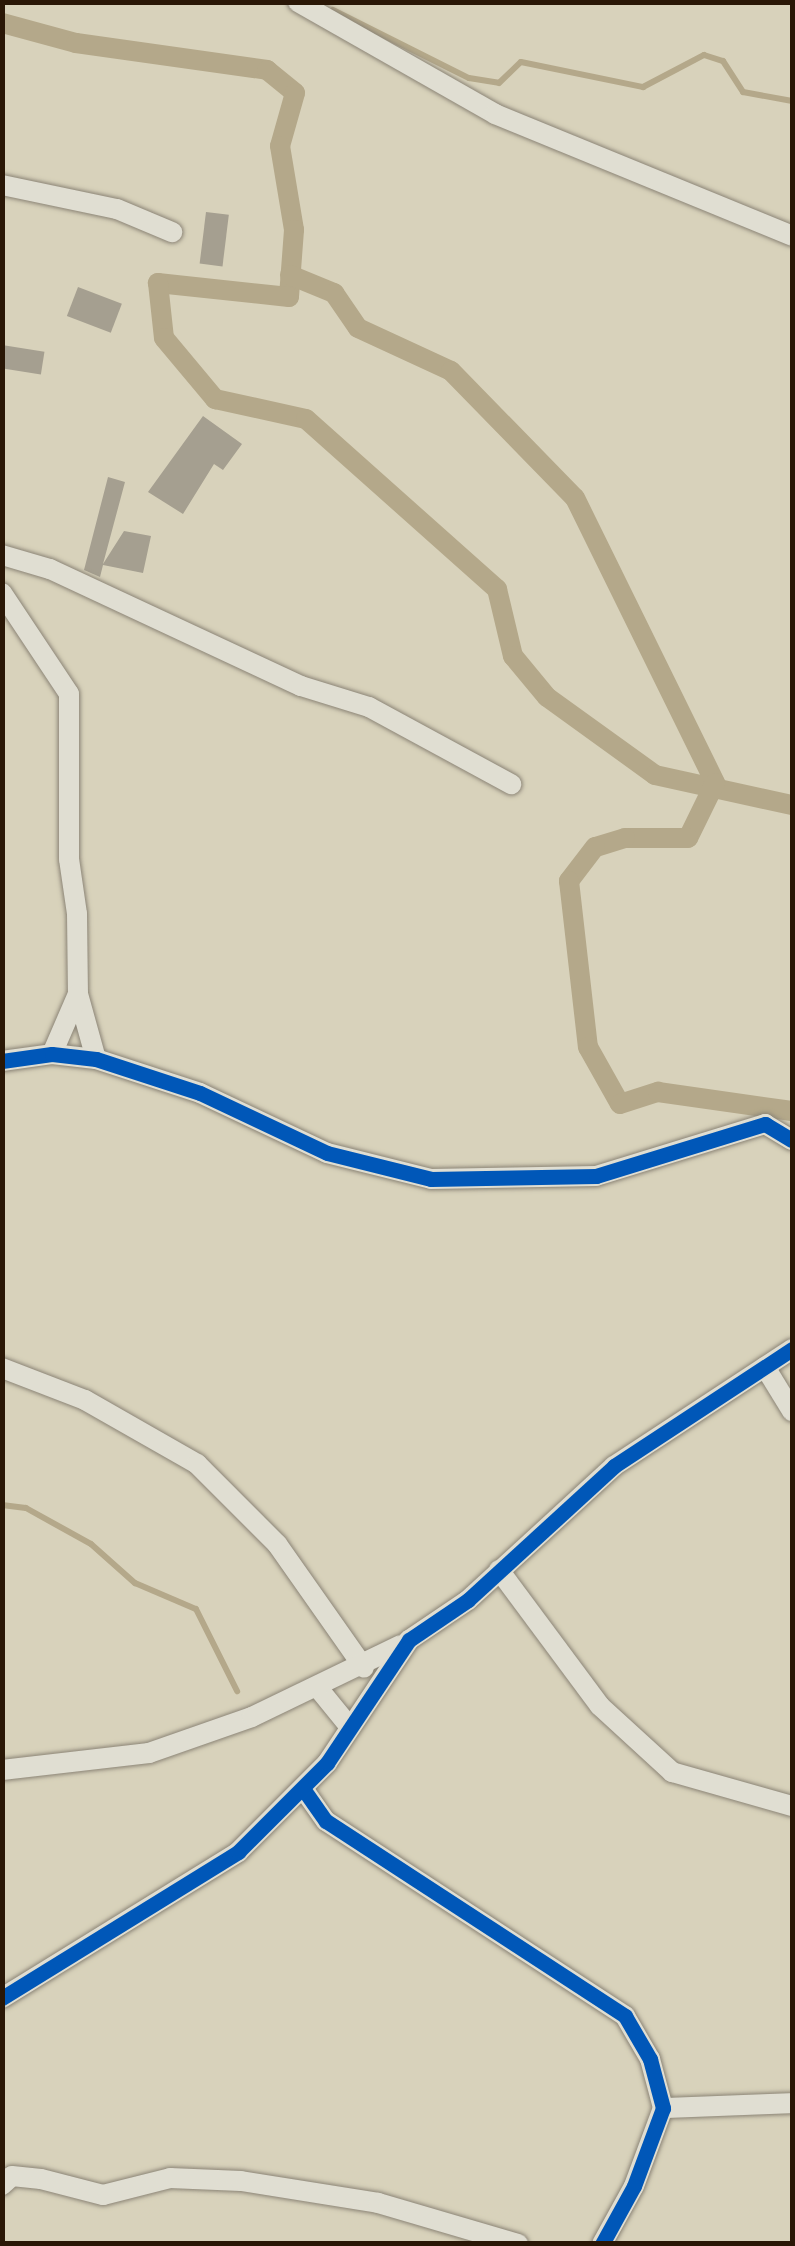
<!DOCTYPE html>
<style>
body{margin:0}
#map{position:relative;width:795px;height:2246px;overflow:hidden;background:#d8d2bb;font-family:"Sorts Mill Goudy",serif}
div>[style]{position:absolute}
.stream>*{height:6px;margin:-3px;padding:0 3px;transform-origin:3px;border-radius:3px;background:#b4a88a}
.canal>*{height:20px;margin:-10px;padding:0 10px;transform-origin:10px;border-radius:10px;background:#b4a88a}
.building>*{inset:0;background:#a59f90;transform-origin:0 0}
.roads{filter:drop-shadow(0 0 2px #8b8476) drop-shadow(0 0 2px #8b8476)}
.street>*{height:20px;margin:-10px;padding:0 10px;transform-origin:10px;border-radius:10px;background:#e0ded2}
.cycleway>*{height:15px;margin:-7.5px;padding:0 7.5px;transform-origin:7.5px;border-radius:7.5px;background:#0057b8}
span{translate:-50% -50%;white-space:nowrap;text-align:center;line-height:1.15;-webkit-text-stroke:10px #eee6ca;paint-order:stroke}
.frame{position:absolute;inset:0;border:5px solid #2a1706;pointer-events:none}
</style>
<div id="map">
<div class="stream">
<div style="left:333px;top:10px;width:152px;rotate:26.6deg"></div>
<div style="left:469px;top:78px;width:30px;rotate:9deg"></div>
<div style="left:499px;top:83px;width:30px;rotate:-44deg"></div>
<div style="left:521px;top:62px;width:125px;rotate:11.6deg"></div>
<div style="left:643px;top:87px;width:69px;rotate:-27.7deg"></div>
<div style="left:704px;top:55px;width:20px;rotate:18deg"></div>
<div style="left:723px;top:61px;width:37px;rotate:57deg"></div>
<div style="left:743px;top:92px;width:50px;rotate:10.4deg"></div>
<div style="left:2px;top:1505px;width:24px;rotate:7deg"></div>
<div style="left:26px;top:1508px;width:74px;rotate:29deg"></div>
<div style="left:91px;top:1544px;width:59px;rotate:41.6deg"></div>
<div style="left:135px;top:1583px;width:66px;rotate:23.1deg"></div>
<div style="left:196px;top:1609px;width:92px;rotate:63.4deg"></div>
</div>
<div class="canal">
<div style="left:2px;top:23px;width:77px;rotate:15.1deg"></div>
<div style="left:76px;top:43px;width:193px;rotate:8deg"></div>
<div style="left:267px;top:70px;width:36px;rotate:39deg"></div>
<div style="left:295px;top:93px;width:55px;rotate:105.8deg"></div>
<div style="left:280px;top:146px;width:85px;rotate:80.5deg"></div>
<div style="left:294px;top:230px;width:67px;rotate:94.3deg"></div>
<div style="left:289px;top:297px;width:132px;rotate:-173.9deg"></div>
<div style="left:158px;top:283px;width:55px;rotate:83.8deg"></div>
<div style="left:164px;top:338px;width:80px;rotate:50.1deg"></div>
<div style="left:215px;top:399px;width:93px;rotate:12.4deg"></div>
<div style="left:306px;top:419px;width:256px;rotate:41.7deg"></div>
<div style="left:497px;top:589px;width:69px;rotate:76.6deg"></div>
<div style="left:513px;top:656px;width:53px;rotate:50.3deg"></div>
<div style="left:547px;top:697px;width:133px;rotate:35.8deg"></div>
<div style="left:655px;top:775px;width:140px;rotate:12.4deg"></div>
<div style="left:290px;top:275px;width:48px;rotate:22.2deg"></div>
<div style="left:334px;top:293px;width:42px;rotate:55.6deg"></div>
<div style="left:358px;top:328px;width:102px;rotate:24.8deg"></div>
<div style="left:451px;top:371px;width:177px;rotate:45.7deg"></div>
<div style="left:575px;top:498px;width:318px;rotate:63.8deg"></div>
<div style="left:715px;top:783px;width:61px;rotate:116.1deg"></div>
<div style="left:688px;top:838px;width:63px;rotate:180deg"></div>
<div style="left:625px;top:838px;width:31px;rotate:163deg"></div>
<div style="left:595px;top:847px;width:43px;rotate:127.4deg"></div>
<div style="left:569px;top:881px;width:167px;rotate:83.5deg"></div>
<div style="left:588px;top:1047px;width:65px;rotate:60.7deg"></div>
<div style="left:620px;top:1104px;width:40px;rotate:-18deg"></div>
<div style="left:658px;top:1092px;width:135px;rotate:8.1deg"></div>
</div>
<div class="building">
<div style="left:206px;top:212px;width:23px;height:52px;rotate:7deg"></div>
<div style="left:78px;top:287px;width:47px;height:31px;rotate:21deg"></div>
<div style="left:2px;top:345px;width:43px;height:23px;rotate:9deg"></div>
<div style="clip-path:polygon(203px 416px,242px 444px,223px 470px,214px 464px,183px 514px,148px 492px)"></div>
<div style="clip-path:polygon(108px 477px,125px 482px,103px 564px,124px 531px,151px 536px,143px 573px,103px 565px,100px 577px,84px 570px)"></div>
</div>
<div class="roads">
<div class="street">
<div style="left:298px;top:2px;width:227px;rotate:29.6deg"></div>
<div style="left:495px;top:114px;width:321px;rotate:22.3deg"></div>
<div style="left:2px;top:185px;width:117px;rotate:11.8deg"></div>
<div style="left:117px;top:209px;width:60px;rotate:22.7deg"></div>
<div style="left:2px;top:555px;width:50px;rotate:16.3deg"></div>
<div style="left:50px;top:569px;width:277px;rotate:25deg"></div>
<div style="left:301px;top:686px;width:71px;rotate:17.2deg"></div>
<div style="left:369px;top:707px;width:162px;rotate:28.5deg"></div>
<div style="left:2px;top:593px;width:121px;rotate:56.4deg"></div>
<div style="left:69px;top:694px;width:165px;rotate:90deg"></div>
<div style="left:69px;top:859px;width:56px;rotate:81.7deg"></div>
<div style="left:77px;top:914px;width:80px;rotate:89.3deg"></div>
<div style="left:78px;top:994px;width:67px;rotate:74.5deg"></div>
<div style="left:52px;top:1054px;width:65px;rotate:-66.6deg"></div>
<div style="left:2px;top:1061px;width:50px;rotate:-8deg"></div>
<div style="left:52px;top:1054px;width:44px;rotate:6.5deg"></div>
<div style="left:96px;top:1059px;width:109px;rotate:18.1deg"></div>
<div style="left:200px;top:1093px;width:140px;rotate:25.3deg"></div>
<div style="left:327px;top:1153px;width:107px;rotate:14deg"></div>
<div style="left:431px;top:1179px;width:165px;rotate:-1deg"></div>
<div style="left:596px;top:1176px;width:177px;rotate:-17.1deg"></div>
<div style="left:765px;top:1124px;width:31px;rotate:31deg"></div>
<div style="left:765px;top:1367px;width:52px;rotate:58.5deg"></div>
<div style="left:2px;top:1368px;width:89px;rotate:21.1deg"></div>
<div style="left:85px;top:1400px;width:129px;rotate:29.7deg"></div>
<div style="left:197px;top:1464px;width:113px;rotate:45deg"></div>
<div style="left:277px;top:1544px;width:151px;rotate:54.9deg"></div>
<div style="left:499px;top:1570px;width:169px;rotate:53.4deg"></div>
<div style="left:600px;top:1706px;width:98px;rotate:42.5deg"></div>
<div style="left:672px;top:1772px;width:125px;rotate:15.8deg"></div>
<div style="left:318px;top:1688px;width:49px;rotate:50.8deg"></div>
<div style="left:2px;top:1770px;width:148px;rotate:-6.6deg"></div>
<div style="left:149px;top:1753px;width:109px;rotate:-19.3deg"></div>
<div style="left:252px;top:1717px;width:165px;rotate:-25.8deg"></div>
<div style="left:304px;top:1790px;width:38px;rotate:55deg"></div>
<div style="left:326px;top:1821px;width:357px;rotate:33.1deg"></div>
<div style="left:625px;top:2016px;width:50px;rotate:59.8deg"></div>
<div style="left:650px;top:2059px;width:51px;rotate:75.1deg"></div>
<div style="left:663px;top:2108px;width:83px;rotate:110.4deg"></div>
<div style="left:634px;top:2186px;width:66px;rotate:118.9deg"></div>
<div style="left:2px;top:1998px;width:278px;rotate:-31.7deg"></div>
<div style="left:238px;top:1852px;width:126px;rotate:-45deg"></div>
<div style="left:327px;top:1763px;width:148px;rotate:-56.3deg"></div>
<div style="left:409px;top:1640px;width:71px;rotate:-34.1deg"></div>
<div style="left:468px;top:1600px;width:198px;rotate:-42.5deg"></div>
<div style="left:614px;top:1466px;width:213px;rotate:-33.3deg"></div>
<div style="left:663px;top:2108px;width:129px;rotate:-2.2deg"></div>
<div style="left:2px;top:2185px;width:13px;rotate:-42deg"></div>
<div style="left:12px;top:2176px;width:29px;rotate:6deg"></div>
<div style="left:41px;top:2179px;width:64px;rotate:14.5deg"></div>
<div style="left:103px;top:2195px;width:69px;rotate:-14.2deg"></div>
<div style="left:170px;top:2178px;width:71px;rotate:2.4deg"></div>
<div style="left:241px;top:2181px;width:139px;rotate:9.1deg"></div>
<div style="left:378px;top:2203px;width:146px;rotate:16.3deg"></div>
</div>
</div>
<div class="cycleway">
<div style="left:2px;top:1061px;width:50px;rotate:-8deg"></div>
<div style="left:52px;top:1054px;width:44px;rotate:6.5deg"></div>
<div style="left:96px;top:1059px;width:109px;rotate:18.1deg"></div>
<div style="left:200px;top:1093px;width:140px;rotate:25.3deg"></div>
<div style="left:327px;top:1153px;width:107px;rotate:14deg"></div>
<div style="left:431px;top:1179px;width:165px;rotate:-1deg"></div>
<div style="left:596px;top:1176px;width:177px;rotate:-17.1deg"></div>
<div style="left:765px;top:1124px;width:31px;rotate:31deg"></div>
<div style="left:304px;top:1790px;width:38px;rotate:55deg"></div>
<div style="left:326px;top:1821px;width:357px;rotate:33.1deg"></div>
<div style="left:625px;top:2016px;width:50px;rotate:59.8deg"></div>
<div style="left:650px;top:2059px;width:51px;rotate:75.1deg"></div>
<div style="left:663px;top:2108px;width:83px;rotate:110.4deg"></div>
<div style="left:634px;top:2186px;width:66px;rotate:118.9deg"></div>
<div style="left:2px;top:1998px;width:278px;rotate:-31.7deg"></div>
<div style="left:238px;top:1852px;width:126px;rotate:-45deg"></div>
<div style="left:327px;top:1763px;width:148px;rotate:-56.3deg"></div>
<div style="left:409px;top:1640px;width:71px;rotate:-34.1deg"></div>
<div style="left:468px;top:1600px;width:198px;rotate:-42.5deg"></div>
<div style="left:614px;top:1466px;width:213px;rotate:-33.3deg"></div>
</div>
<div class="frame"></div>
</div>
